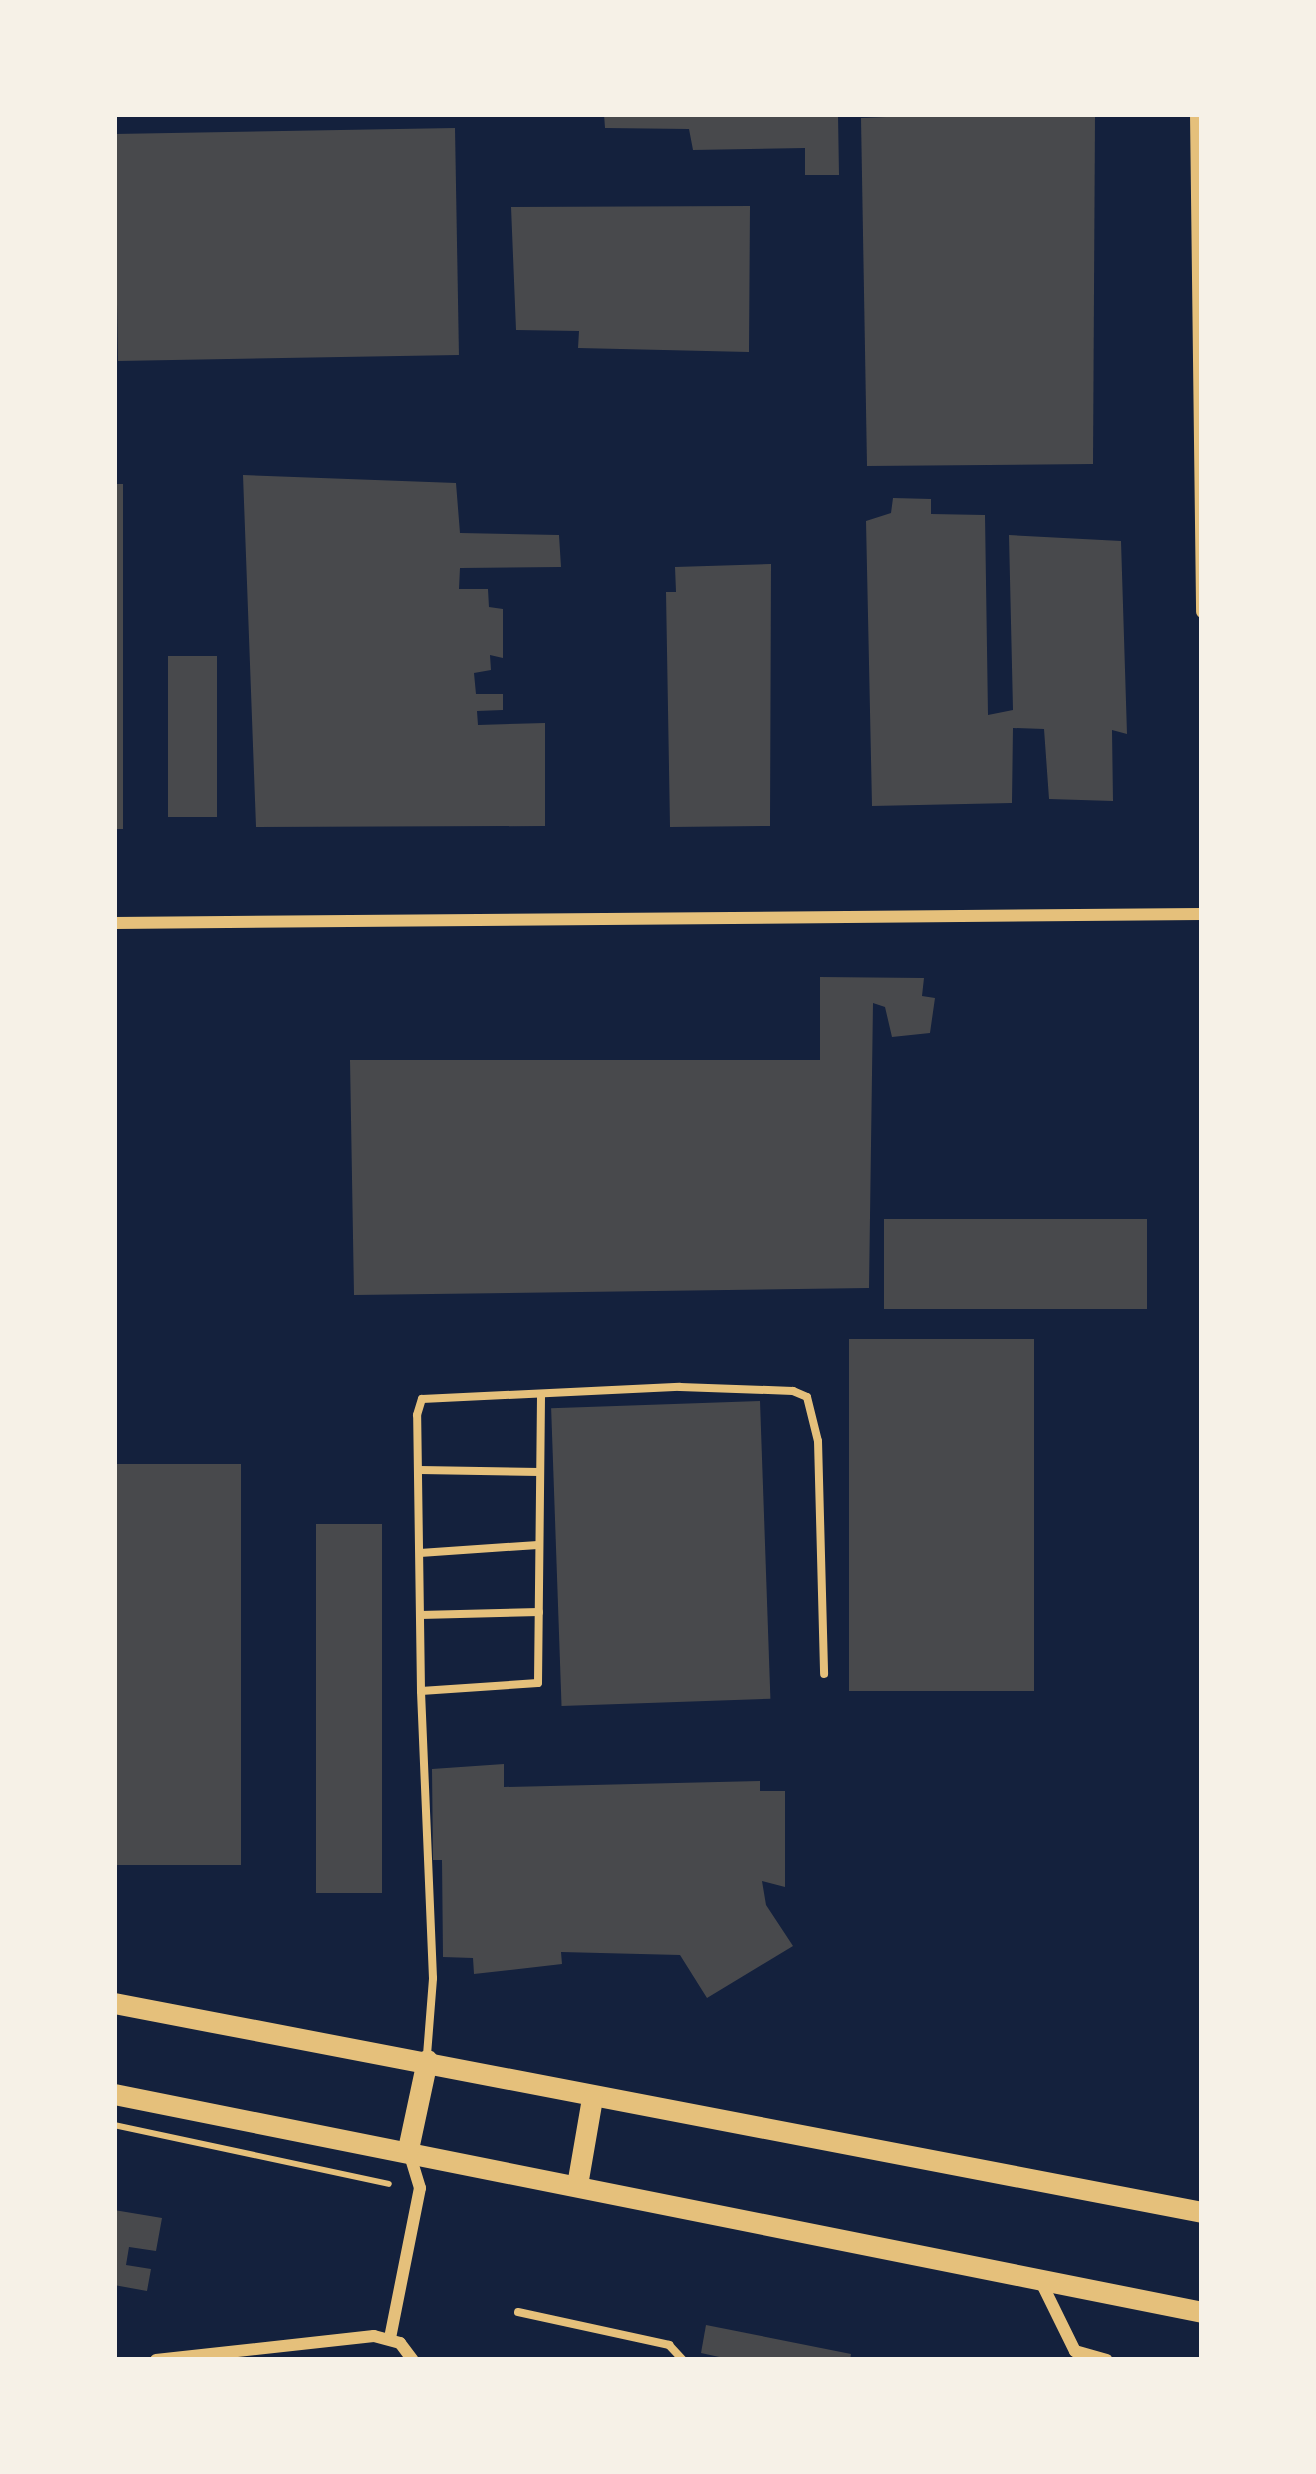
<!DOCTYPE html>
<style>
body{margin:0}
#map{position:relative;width:1316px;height:2474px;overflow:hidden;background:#14213d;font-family:Mulish,sans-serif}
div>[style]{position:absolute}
.building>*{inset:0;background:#48494c;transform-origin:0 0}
.path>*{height:6px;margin:-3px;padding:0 3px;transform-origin:3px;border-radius:3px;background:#e5c07b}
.service>*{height:8px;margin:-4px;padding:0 4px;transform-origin:4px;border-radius:4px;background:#e5c07b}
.minor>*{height:12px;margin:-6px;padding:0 6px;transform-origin:6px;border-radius:6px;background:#e5c07b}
.secondary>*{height:21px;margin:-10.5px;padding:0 10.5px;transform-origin:10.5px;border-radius:10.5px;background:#e5c07b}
span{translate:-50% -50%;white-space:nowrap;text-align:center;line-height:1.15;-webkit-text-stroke:10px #f6f1e7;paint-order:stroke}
.frame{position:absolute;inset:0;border:117px solid #f6f1e7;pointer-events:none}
</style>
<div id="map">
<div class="building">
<div style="clip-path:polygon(604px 114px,838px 114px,839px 175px,805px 175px,805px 148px,693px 150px,689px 129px,605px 128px)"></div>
<div style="clip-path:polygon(962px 114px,1095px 114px,1093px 464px,867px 466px,861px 118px)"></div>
<div style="left:455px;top:128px;width:227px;height:341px;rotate:89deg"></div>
<div style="clip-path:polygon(750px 206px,749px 352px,578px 348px,579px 331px,516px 330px,511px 207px)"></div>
<div style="clip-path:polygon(243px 475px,456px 483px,460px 533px,559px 535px,561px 567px,460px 568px,459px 589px,488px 589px,489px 607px,503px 609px,503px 658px,490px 655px,491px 670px,474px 673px,476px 694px,503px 694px,503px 710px,477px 711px,478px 725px,545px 723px,545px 826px,256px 827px)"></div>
<div style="left:114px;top:484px;width:9px;height:345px"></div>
<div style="clip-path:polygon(893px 498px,931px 499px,931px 514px,985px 515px,988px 715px,1013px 710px,1009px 535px,1121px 541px,1127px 734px,1112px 730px,1113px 801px,1049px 799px,1044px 729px,1013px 728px,1012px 803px,872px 806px,866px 521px,891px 513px)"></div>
<div style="clip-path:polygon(771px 564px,770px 826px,670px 827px,666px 592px,676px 592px,675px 567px)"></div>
<div style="left:217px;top:656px;width:161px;height:49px;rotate:90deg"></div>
<div style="clip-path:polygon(820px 977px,924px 978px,922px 996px,935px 998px,930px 1033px,892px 1037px,885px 1007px,873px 1003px,869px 1288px,354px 1295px,350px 1060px,820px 1060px)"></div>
<div style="left:884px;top:1219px;width:263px;height:90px"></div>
<div style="left:1034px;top:1339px;width:352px;height:185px;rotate:90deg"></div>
<div style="left:760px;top:1401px;width:298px;height:209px;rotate:88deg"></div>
<div style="left:114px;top:1464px;width:127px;height:401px"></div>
<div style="left:316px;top:1524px;width:66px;height:369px"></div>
<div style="clip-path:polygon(504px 1764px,504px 1787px,760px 1781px,760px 1791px,785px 1791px,785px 1887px,762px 1881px,766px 1905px,793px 1946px,707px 1998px,680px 1955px,561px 1952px,562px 1964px,474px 1974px,473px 1958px,443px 1957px,442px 1860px,433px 1860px,432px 1769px)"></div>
<div style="clip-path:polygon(114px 2210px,162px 2218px,156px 2251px,129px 2247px,126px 2265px,151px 2269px,147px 2291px,114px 2285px)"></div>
<div style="clip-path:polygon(706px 2325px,851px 2354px,850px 2360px,733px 2360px,701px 2353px)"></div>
</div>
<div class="path">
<div style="left:114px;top:2125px;width:281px;rotate:12.1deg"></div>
</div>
<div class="service">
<div style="left:420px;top:1470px;width:119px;rotate:1deg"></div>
<div style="left:420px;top:1553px;width:118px;rotate:-3.9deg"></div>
<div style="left:420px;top:1615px;width:119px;rotate:-1.4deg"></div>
<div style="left:421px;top:1691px;width:117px;rotate:-3.9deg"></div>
<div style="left:538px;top:1683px;width:288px;rotate:-89.4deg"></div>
<div style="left:427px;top:2055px;width:77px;rotate:-85.5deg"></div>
<div style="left:433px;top:1978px;width:287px;rotate:-92.4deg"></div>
<div style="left:421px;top:1691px;width:276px;rotate:-90.8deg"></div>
<div style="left:417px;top:1415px;width:17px;rotate:-73deg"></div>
<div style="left:422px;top:1399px;width:258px;rotate:-2.7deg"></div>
<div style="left:680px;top:1387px;width:113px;rotate:2deg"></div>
<div style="left:793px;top:1391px;width:15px;rotate:23deg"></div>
<div style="left:807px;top:1397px;width:45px;rotate:76deg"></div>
<div style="left:818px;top:1441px;width:233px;rotate:88.5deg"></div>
<div style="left:518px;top:2312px;width:155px;rotate:12.3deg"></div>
<div style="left:669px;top:2345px;width:21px;rotate:47deg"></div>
</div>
<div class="minor">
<div style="left:1196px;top:114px;width:498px;rotate:89.3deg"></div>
<div style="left:114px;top:923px;width:1088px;rotate:-0.47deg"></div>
<div style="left:1042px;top:2284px;width:75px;rotate:63.8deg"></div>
<div style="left:1075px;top:2351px;width:33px;rotate:16deg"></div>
<div style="left:390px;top:2338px;width:153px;rotate:-78.7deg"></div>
<div style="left:420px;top:2188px;width:38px;rotate:-107deg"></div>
<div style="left:156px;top:2360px;width:219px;rotate:-6.3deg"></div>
<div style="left:374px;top:2336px;width:27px;rotate:15deg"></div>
<div style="left:400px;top:2343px;width:21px;rotate:53deg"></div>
</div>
<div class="secondary">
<div style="left:114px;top:2003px;width:1108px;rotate:10.87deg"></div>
<div style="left:114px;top:2094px;width:1110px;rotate:11.33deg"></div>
<div style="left:408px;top:2149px;width:91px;rotate:-77.9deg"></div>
<div style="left:577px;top:2185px;width:88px;rotate:-80.2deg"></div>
</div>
<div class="frame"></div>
</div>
